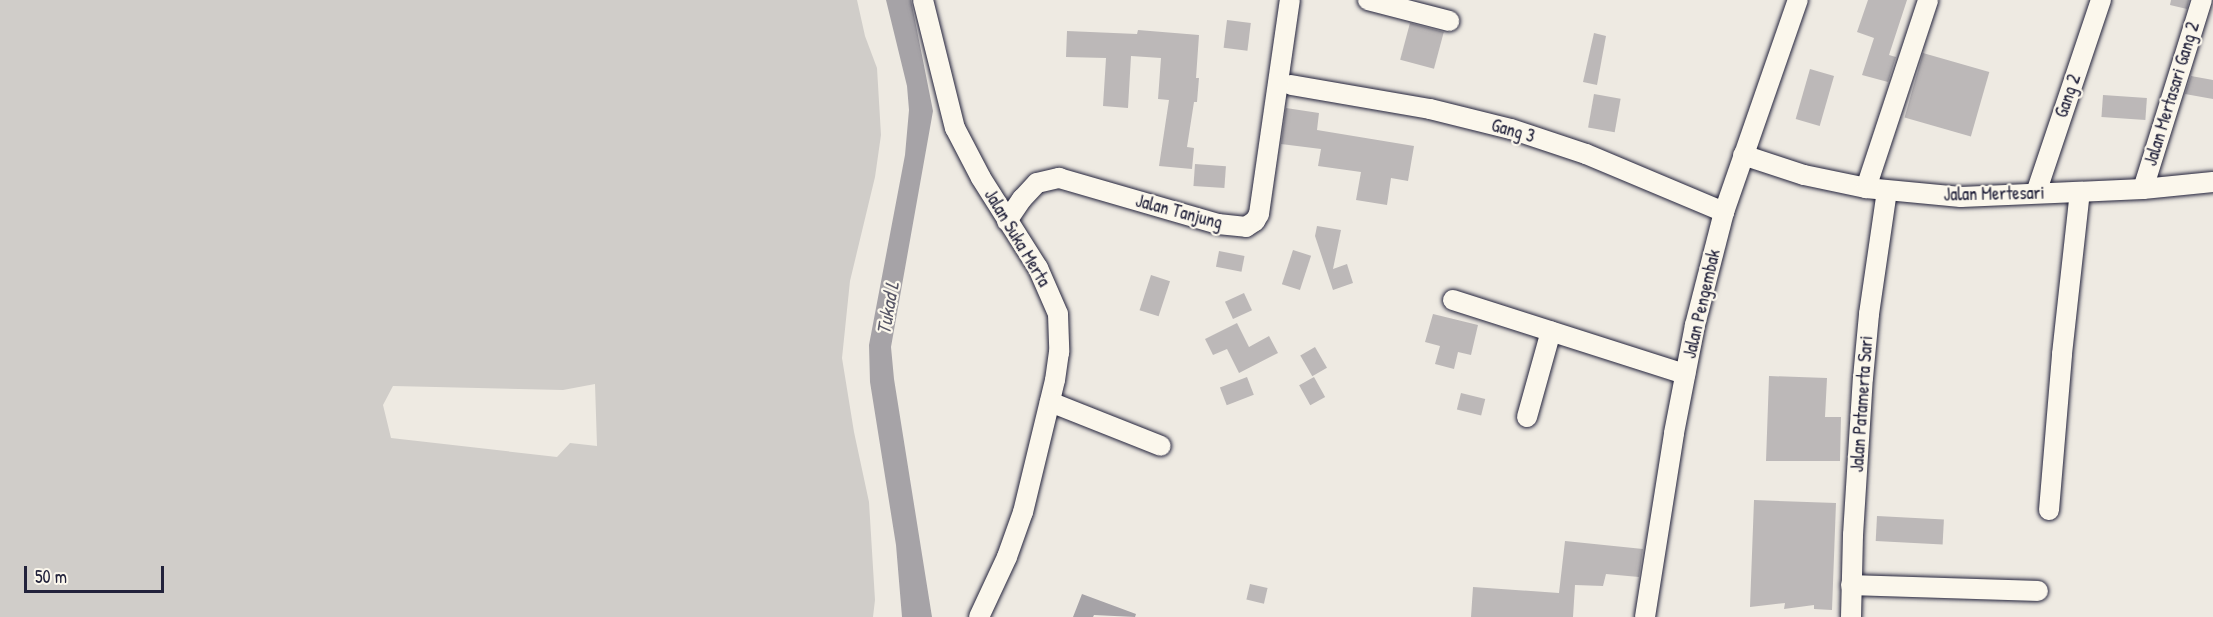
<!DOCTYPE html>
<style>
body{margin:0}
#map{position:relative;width:2213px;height:617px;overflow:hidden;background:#eeeae2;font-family:"Patrick Hand",sans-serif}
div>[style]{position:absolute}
.green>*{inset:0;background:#d0cdc9}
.water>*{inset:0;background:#a6a3a7}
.building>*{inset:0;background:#bcb8b8;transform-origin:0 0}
.roads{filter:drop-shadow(0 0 2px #22223b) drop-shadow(0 0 2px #22223b)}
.street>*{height:20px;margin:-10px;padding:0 10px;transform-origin:10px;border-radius:10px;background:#fbf7ec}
span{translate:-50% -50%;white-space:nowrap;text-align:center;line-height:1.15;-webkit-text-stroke:4.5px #fbf7ec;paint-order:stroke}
.street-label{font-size:18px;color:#22223b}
.water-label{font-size:20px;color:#575666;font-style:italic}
.scale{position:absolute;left:24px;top:566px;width:140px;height:27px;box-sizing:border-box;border:3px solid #22223b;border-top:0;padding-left:8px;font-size:18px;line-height:21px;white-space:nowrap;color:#22223b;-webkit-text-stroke:4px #fbf7ec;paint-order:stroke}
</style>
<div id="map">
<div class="green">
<div style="clip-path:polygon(evenodd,0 0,857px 0,865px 36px,877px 68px,881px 135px,875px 177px,850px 281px,842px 358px,854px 432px,869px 502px,875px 600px,873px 617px,0 617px,0 0,595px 384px,597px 446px,570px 443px,557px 457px,391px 438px,383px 405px,393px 386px,563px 390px,595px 384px)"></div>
</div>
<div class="water">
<div style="clip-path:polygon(886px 0,911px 0,933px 111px,891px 347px,894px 379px,932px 617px,902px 617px,896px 545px,870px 382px,869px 345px,905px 155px,909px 110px,907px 86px)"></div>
<div style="clip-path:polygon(1082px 594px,1136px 614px,1135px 617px,1094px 615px,1093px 617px,1073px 617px)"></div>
</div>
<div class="building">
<div style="clip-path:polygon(1868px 0,1907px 0,1889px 55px,1896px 57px,1888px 82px,1862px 75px,1874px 38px,1857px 32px)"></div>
<div style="clip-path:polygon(2171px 0,2189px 0,2187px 9px,2170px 5px)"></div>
<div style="left:1227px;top:20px;width:24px;height:28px;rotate:7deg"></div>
<div style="left:1410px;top:23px;width:35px;height:38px;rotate:15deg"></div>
<div style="clip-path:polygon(1138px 30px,1199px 35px,1196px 78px,1199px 78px,1197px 102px,1194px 102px,1187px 147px,1194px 148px,1192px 169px,1159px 166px,1169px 100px,1158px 99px,1161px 58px,1131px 56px,1128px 108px,1103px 106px,1106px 58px,1066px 57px,1067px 31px,1137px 34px)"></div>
<div style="clip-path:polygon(1594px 33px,1606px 36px,1597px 85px,1583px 82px)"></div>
<div style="left:1923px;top:53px;width:69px;height:67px;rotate:16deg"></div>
<div style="left:1810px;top:69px;width:25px;height:52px;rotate:16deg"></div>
<div style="clip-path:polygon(2191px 76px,2213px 80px,2213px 99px,2185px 94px)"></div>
<div style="left:1594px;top:94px;width:27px;height:34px;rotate:10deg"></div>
<div style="left:2103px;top:95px;width:44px;height:22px;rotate:4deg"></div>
<div style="clip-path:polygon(1286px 108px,1319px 113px,1317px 130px,1414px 146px,1408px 181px,1391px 178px,1387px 205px,1356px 200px,1361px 172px,1318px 166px,1321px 149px,1281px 144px)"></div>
<div style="left:1195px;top:164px;width:31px;height:22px;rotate:4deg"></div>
<div style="clip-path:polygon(1317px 226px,1341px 230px,1333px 269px,1347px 264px,1353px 283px,1333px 290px,1315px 236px)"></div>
<div style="left:1293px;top:250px;width:19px;height:36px;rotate:18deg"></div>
<div style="left:1219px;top:251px;width:26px;height:16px;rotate:11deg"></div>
<div style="left:1151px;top:275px;width:20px;height:37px;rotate:18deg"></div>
<div style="left:1244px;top:293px;width:19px;height:21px;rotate:65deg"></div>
<div style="clip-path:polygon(1433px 314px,1478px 325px,1471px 355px,1458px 352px,1454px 369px,1435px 364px,1440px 346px,1425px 342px)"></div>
<div style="clip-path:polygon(1237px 323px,1249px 347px,1269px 336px,1278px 353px,1239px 373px,1227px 349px,1213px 355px,1205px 339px)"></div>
<div style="left:1315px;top:347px;width:24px;height:17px;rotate:60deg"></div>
<div style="clip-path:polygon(1769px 376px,1827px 378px,1825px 417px,1841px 417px,1840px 461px,1766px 461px)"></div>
<div style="left:1247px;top:377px;width:19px;height:29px;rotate:69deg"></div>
<div style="left:1314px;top:377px;width:23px;height:17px;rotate:61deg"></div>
<div style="left:1461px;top:393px;width:25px;height:17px;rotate:14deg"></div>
<div style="clip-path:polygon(1754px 500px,1836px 503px,1832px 610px,1814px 609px,1814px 605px,1784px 609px,1785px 603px,1750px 607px)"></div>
<div style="left:1877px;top:516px;width:67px;height:25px;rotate:3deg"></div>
<div style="clip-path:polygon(1565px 541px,1643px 549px,1639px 577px,1606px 574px,1603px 586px,1575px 585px,1573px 617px,1471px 617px,1473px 587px,1559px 593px)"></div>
<div style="left:1250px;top:584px;width:18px;height:16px;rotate:13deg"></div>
</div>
<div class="roads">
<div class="street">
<div style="left:923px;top:0;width:132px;rotate:76deg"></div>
<div style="left:955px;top:128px;width:56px;rotate:62.5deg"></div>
<div style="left:981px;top:178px;width:107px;rotate:57.7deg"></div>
<div style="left:1038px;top:268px;width:50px;rotate:66.5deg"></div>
<div style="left:1058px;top:314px;width:38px;rotate:88deg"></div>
<div style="left:1059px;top:352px;width:28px;rotate:98deg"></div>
<div style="left:1055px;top:380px;width:136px;rotate:103.6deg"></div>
<div style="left:1023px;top:512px;width:48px;rotate:109.6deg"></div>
<div style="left:1007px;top:557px;width:66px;rotate:115deg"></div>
<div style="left:1368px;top:0;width:84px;rotate:14.5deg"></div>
<div style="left:1291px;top:85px;width:141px;rotate:9.8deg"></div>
<div style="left:1430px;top:109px;width:83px;rotate:13.9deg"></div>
<div style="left:1511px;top:129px;width:79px;rotate:18.4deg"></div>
<div style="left:1586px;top:154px;width:150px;rotate:22.8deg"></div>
<div style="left:1743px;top:155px;width:64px;rotate:18.2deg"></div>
<div style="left:1804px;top:175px;width:63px;rotate:11.8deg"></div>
<div style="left:1866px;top:188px;width:95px;rotate:5.4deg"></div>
<div style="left:1961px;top:197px;width:182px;rotate:-2.5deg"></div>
<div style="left:2143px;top:189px;width:70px;rotate:-5.7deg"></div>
<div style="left:1866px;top:188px;width:198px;rotate:-71.7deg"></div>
<div style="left:2143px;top:189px;width:198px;rotate:-72.7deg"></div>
<div style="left:2036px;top:193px;width:204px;rotate:-71.4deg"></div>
<div style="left:1007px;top:221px;width:27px;rotate:-56deg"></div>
<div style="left:1022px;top:199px;width:22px;rotate:-47deg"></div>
<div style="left:1037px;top:183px;width:23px;rotate:-13deg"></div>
<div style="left:1059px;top:178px;width:166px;rotate:16.1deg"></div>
<div style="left:1218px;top:224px;width:28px;rotate:6deg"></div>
<div style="left:1246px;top:227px;width:11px;rotate:-34deg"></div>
<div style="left:1255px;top:221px;width:8px;rotate:-60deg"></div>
<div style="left:1259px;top:214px;width:216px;rotate:-81.8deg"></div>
<div style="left:1453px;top:300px;width:244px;rotate:17.7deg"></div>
<div style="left:1050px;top:402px;width:119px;rotate:21.6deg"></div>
<div style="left:1527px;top:417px;width:89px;rotate:-74.4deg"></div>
<div style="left:2049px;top:510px;width:157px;rotate:-85.2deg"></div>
<div style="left:2062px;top:354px;width:163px;rotate:-83.7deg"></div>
<div style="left:1851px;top:585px;width:187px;rotate:1.8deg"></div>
<div style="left:1645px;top:617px;width:186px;rotate:-81deg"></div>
<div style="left:1674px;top:433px;width:110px;rotate:-79deg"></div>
<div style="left:1695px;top:325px;width:117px;rotate:-75.6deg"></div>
<div style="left:1724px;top:212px;width:225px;rotate:-70.8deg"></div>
<div style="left:1851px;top:617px;width:82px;rotate:-88.6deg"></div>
<div style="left:1853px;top:535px;width:157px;rotate:-86.4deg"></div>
<div style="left:1863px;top:378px;width:64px;rotate:-84.6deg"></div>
<div style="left:1869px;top:314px;width:124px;rotate:-81.7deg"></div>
</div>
</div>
<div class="street-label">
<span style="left:2172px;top:94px;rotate:-73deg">Jalan Mertasari Gang 2</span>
<span style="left:2068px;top:96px;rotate:-71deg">Gang 2</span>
<span style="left:1513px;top:131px;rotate:16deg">Gang 3</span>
<span style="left:1994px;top:194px;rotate:-1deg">Jalan Mertesari</span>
<span style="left:1179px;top:212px;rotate:15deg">Jalan Tanjung</span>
<span style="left:1017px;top:238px;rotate:59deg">Jalan Suka Merta</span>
<span style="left:1702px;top:304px;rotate:-77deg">Jalan Pengembak</span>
<span style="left:1862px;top:404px;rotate:-86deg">Jalan Patamerta Sari</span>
</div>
<div class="water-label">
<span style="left:887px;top:308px;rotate:-80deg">Tukad L</span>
</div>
<div class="scale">50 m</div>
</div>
